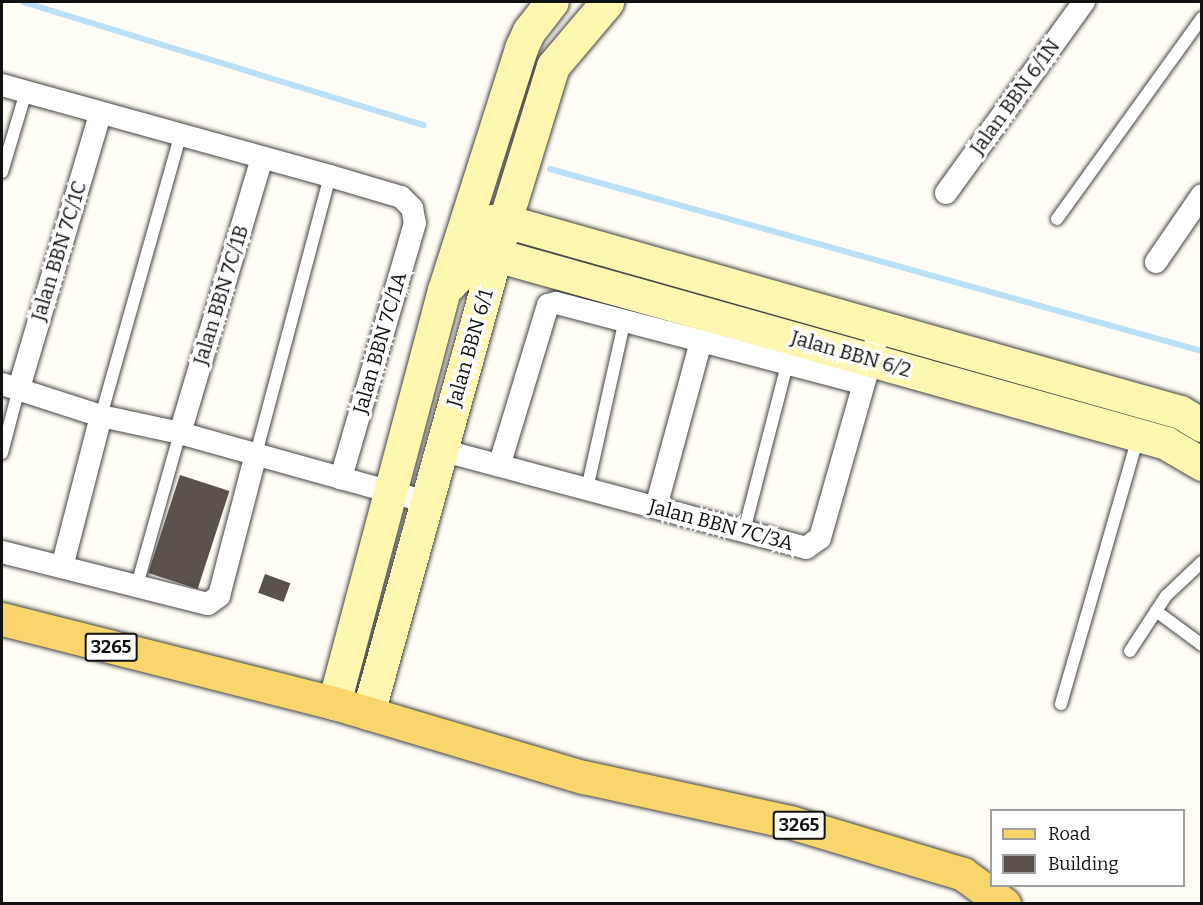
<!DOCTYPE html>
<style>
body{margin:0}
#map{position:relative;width:1203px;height:905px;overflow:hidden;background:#fffdf5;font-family:Bitter,serif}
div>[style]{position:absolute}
.stream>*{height:6px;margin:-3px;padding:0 3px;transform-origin:3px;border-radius:3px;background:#b9e0f7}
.building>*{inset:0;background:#5a524d;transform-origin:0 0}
.roads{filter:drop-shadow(0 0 2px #444) drop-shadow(0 0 2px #444)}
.lane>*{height:12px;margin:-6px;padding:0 6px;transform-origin:6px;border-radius:6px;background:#fff}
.street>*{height:22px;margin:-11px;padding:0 11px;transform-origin:11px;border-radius:11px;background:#fff}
.secondary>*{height:33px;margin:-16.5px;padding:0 16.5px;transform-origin:16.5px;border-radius:16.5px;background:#fff6b0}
.primary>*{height:33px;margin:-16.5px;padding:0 16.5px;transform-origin:16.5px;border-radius:16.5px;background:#f9d66b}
span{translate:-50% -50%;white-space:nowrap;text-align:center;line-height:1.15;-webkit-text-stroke:6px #fff;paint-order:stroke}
.shield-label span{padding:2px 4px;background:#fff;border:2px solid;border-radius:4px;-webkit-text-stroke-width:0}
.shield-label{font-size:18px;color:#111;font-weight:700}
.street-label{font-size:20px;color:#111}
.frame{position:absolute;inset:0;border:3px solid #111;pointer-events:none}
.legend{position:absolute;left:990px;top:809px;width:195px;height:78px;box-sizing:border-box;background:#fff;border:2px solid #a0a0a0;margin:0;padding:8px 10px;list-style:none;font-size:18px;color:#111}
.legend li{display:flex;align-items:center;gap:12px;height:30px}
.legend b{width:30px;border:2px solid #a0a0a0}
</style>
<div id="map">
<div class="stream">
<div style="left:23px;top:2px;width:419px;rotate:17.1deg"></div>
<div style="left:550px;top:169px;width:677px;rotate:15.6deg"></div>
</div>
<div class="building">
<div style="left:180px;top:475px;width:52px;height:103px;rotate:18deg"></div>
<div style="left:265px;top:574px;width:27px;height:20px;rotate:20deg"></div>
</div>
<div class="roads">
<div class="lane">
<div style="left:2px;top:172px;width:84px;rotate:-73.3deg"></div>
<div style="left:1057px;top:219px;width:248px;rotate:-54.2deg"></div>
<div style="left:101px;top:416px;width:291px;rotate:-74.2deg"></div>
<div style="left:2px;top:453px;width:67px;rotate:-75.3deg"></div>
<div style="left:256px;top:454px;width:288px;rotate:-75.1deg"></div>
<div style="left:587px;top:489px;width:170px;rotate:-77.4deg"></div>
<div style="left:744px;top:531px;width:171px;rotate:-75.5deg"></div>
<div style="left:137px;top:585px;width:158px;rotate:-74.2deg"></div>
<div style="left:1156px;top:611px;width:57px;rotate:36.5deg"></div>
<div style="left:1130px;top:651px;width:66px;rotate:-56.8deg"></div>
<div style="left:1166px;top:596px;width:50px;rotate:-43.4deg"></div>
<div style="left:1061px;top:704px;width:278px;rotate:-73.9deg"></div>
</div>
<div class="street">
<div style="left:2px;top:85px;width:340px;rotate:15.5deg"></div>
<div style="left:330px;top:176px;width:74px;rotate:16.5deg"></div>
<div style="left:401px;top:197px;width:16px;rotate:45deg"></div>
<div style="left:412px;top:208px;width:15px;rotate:79deg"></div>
<div style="left:415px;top:223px;width:266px;rotate:106.2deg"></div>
<div style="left:946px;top:193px;width:236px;rotate:-54.2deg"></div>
<div style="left:1156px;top:262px;width:81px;rotate:-55.5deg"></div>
<div style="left:2px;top:384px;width:104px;rotate:17.9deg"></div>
<div style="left:101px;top:416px;width:81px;rotate:12.1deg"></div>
<div style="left:180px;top:433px;width:256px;rotate:15.6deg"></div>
<div style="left:19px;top:388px;width:286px;rotate:-73.5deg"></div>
<div style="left:180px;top:433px;width:287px;rotate:-73.4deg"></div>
<div style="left:441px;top:450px;width:378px;rotate:15deg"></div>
<div style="left:806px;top:548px;width:17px;rotate:-36deg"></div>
<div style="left:820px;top:538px;width:219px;rotate:-74.1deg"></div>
<div style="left:500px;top:463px;width:165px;rotate:-73.1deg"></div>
<div style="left:548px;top:305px;width:8px;rotate:-14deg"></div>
<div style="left:556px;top:303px;width:316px;rotate:14.7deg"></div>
<div style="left:656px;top:507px;width:172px;rotate:-74.8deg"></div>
<div style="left:2px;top:552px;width:212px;rotate:14.2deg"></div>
<div style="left:208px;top:604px;width:14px;rotate:-36deg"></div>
<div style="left:219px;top:596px;width:147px;rotate:-75.4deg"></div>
<div style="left:62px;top:567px;width:156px;rotate:-75.5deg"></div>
</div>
<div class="secondary">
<div style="left:496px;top:255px;width:696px;rotate:15.67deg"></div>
<div style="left:1166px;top:443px;width:42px;rotate:30.3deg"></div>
<div style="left:444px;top:290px;width:25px;rotate:-45deg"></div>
<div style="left:462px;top:272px;width:50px;rotate:-63.9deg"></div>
<div style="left:484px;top:227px;width:11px;rotate:-34deg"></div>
<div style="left:493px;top:221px;width:12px"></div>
<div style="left:505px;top:221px;width:702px;rotate:15.8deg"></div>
<div style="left:1180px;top:412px;width:26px;rotate:31deg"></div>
<div style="left:334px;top:703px;width:427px;rotate:-75.1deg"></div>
<div style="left:444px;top:290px;width:254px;rotate:-72.3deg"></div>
<div style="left:521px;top:48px;width:19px;rotate:-65deg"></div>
<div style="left:529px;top:31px;width:37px;rotate:-52deg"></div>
<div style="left:368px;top:713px;width:511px;rotate:-74.44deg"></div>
<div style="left:505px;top:221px;width:162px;rotate:-72.8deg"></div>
<div style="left:553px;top:66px;width:84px;rotate:-49.8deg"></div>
</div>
<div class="primary">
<div style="left:2px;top:619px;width:342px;rotate:14.2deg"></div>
<div style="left:334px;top:703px;width:260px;rotate:16.6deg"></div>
<div style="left:583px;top:777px;width:212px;rotate:12.3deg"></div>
<div style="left:790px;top:822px;width:181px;rotate:16.7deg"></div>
<div style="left:963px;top:874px;width:51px;rotate:36.2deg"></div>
</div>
</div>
<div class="shield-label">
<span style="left:111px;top:647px">3265</span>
<span style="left:799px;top:825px">3265</span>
</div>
<div class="street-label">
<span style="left:1015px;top:97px;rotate:-54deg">Jalan BBN 6/1N</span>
<span style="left:59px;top:251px;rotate:-73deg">Jalan BBN 7C/1C</span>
<span style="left:221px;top:295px;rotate:-73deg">Jalan BBN 7C/1B</span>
<span style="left:380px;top:343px;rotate:-74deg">Jalan BBN 7C/1A</span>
<span style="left:470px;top:348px;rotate:-74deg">Jalan BBN 6/1</span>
<span style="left:851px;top:354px;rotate:16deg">Jalan BBN 6/2</span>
<span style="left:721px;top:525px;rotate:15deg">Jalan BBN 7C/3A</span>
</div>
<div class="frame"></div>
<ul class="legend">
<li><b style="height:8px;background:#f9d66b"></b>Road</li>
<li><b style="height:16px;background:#5a524d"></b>Building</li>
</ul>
</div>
